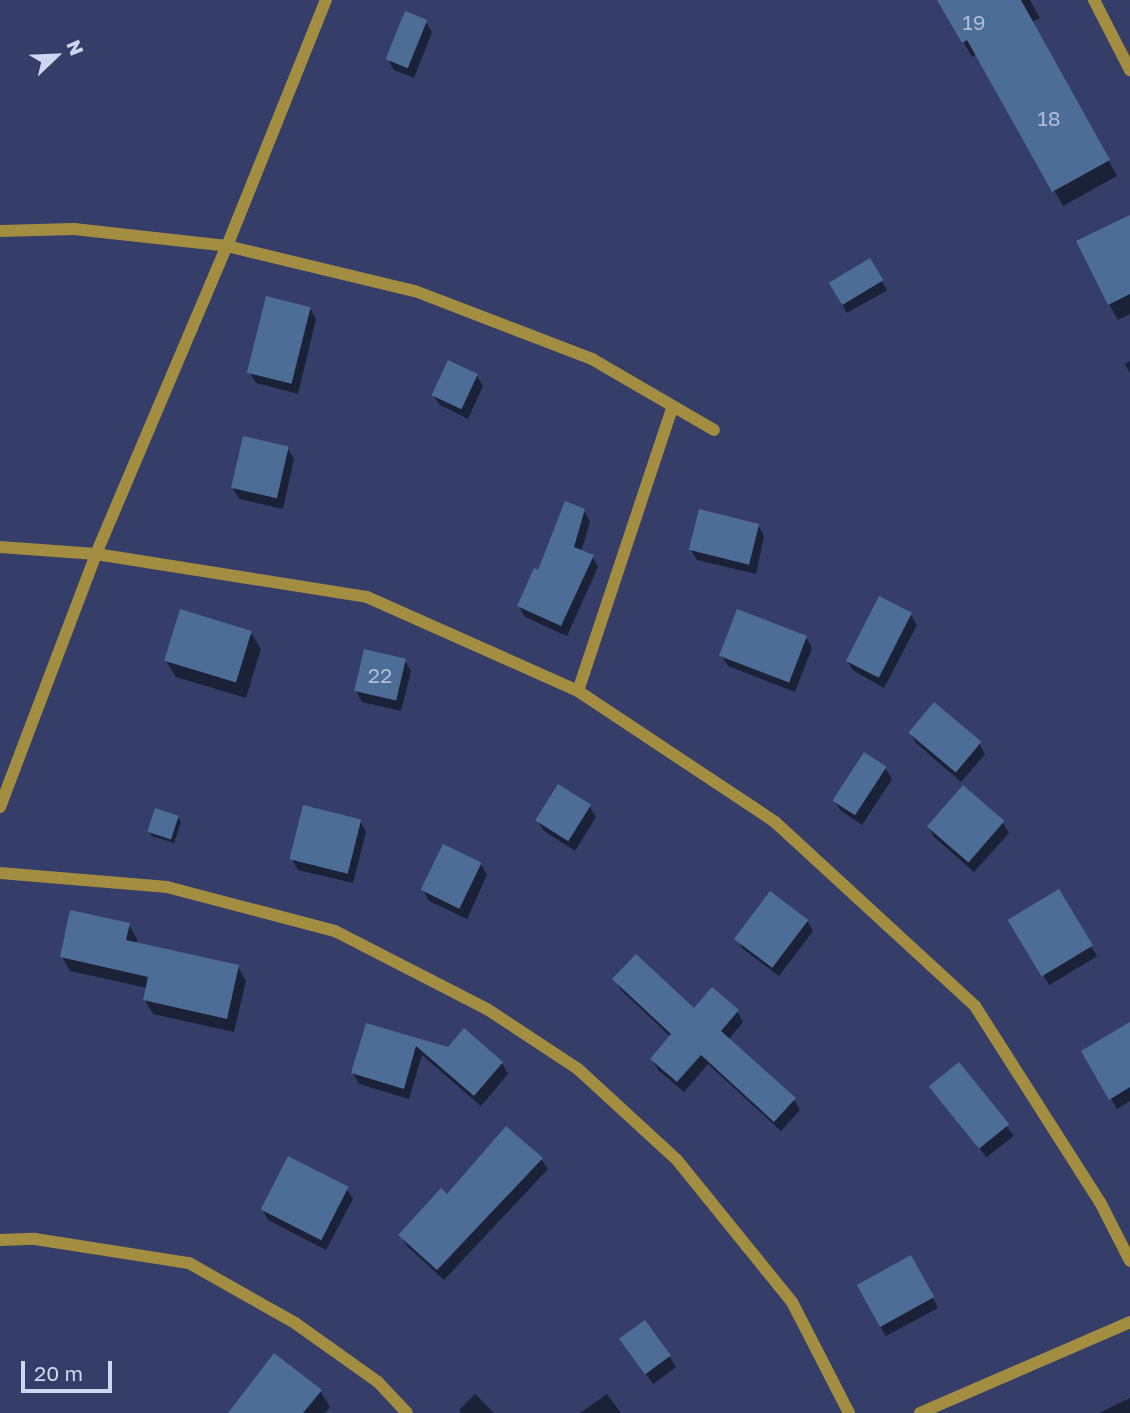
<!DOCTYPE html>
<style>
body{margin:0}
#map{position:relative;width:1130px;height:1413px;overflow:hidden;background:#343e68;font-family:"Golos Text",sans-serif}
div>[style]{position:absolute}
.shadow>*{inset:0;background:#0007;transform-origin:0 0}
.building>*{inset:0;background:#4c6d95;transform-origin:0 0}
.minor>*{height:12px;margin:-6px;padding:0 6px;transform-origin:6px;border-radius:6px;background:#a38d41}
span{translate:-50% -50%;white-space:nowrap;text-align:center;line-height:1.15;-webkit-text-stroke:5px #343e68;paint-order:stroke}
.number-label{font-size:21px;color:#aebcd9}
.number-label span{-webkit-text-stroke-width:0}
.north{position:absolute;left:21px;top:21px;width:70px;height:70px;-webkit-text-stroke:5px #343e68;paint-order:stroke;rotate:67deg;font-size:19px;font-weight:700;line-height:28px;text-align:center;color:#cfd6f0}
.north::after{content:'';display:block;margin:auto;width:24px;height:32px;background:#cfd6f0;clip-path:polygon(50% 0,100% 100%,50% 72%,0 100%)}
.scale{position:absolute;left:21px;top:1361px;width:91px;height:32px;box-sizing:border-box;border:4px solid #cfd6f0;border-top:0;padding-left:9px;font-size:21px;line-height:24px;white-space:nowrap;color:#cfd6f0;-webkit-text-stroke:5px #343e68;paint-order:stroke}
</style>
<div id="map">
<div class="shadow">
<div style="clip-path:polygon(939px 0,1030px 0,1040px 18px,1032px 22px,1117px 176px,1063px 206px,977px 54px,972px 57px)"></div>
<div style="clip-path:polygon(426px 22px,432px 32px,414px 78px,394px 70px,388px 59px)"></div>
<div style="clip-path:polygon(1130px 216px,1130px 314px,1118px 320px,1109px 304px)"></div>
<div style="left:870px;top:260px;width:35px;height:46px;rotate:61deg"></div>
<div style="clip-path:polygon(310px 308px,316px 319px,298px 394px,256px 383px,250px 373px)"></div>
<div style="clip-path:polygon(1130px 361px,1130px 373px,1125px 364px)"></div>
<div style="clip-path:polygon(477px 376px,483px 386px,468px 419px,440px 405px,433px 395px)"></div>
<div style="clip-path:polygon(288px 449px,294px 459px,283px 509px,239px 499px,233px 488px)"></div>
<div style="clip-path:polygon(584px 511px,590px 522px,581px 552px,592px 556px,598px 567px,567px 636px,525px 617px,519px 606px)"></div>
<div style="clip-path:polygon(758px 525px,764px 536px,756px 574px,697px 560px,691px 550px)"></div>
<div style="clip-path:polygon(911px 615px,917px 625px,884px 688px,854px 671px,847px 661px)"></div>
<div style="clip-path:polygon(251px 633px,261px 649px,246px 698px,176px 677px,166px 661px)"></div>
<div style="clip-path:polygon(806px 637px,812px 648px,795px 692px,728px 666px,721px 655px)"></div>
<div style="clip-path:polygon(404px 660px,411px 671px,401px 711px,362px 702px,356px 691px)"></div>
<div style="clip-path:polygon(910px 733px,979px 743px,985px 754px,961px 782px,916px 743px)"></div>
<div style="clip-path:polygon(864px 754px,886px 769px,892px 779px,862px 825px,840px 810px,834px 800px)"></div>
<div style="clip-path:polygon(558px 787px,590px 807px,596px 817px,575px 851px,544px 831px,537px 820px)"></div>
<div style="clip-path:polygon(178px 817px,181px 822px,174px 843px,152px 836px,149px 832px)"></div>
<div style="clip-path:polygon(360px 821px,366px 832px,353px 883px,298px 870px,292px 859px)"></div>
<div style="clip-path:polygon(1003px 823px,1009px 833px,974px 872px,934px 837px,928px 826px)"></div>
<div style="clip-path:polygon(481px 864px,487px 875px,467px 919px,429px 901px,423px 890px)"></div>
<div style="left:1058px;top:891px;width:76px;height:56px;rotate:59deg"></div>
<div style="clip-path:polygon(807px 921px,813px 931px,779px 976px,743px 949px,737px 939px)"></div>
<div style="clip-path:polygon(129px 925px,137px 939px,136px 944px,238px 967px,246px 981px,234px 1032px,153px 1014px,145px 1000px,147px 988px,70px 971px,62px 957px)"></div>
<div style="clip-path:polygon(615px 979px,694px 1011px,737px 1011px,743px 1022px,729px 1039px,794px 1099px,800px 1110px,781px 1131px,708px 1064px,684px 1092px,658px 1070px,652px 1059px,671px 1037px,621px 990px)"></div>
<div style="clip-path:polygon(1130px 1024px,1130px 1101px,1117px 1109px,1084px 1052px)"></div>
<div style="clip-path:polygon(367px 1025px,449px 1049px,465px 1031px,502px 1063px,508px 1074px,481px 1106px,422px 1055px,409px 1099px,359px 1084px,353px 1073px)"></div>
<div style="left:958px;top:1064px;width:91px;height:35px;rotate:52deg"></div>
<div style="clip-path:polygon(541px 1159px,548px 1169px,444px 1280px,407px 1246px,400px 1235px,447px 1196px)"></div>
<div style="clip-path:polygon(346px 1188px,353px 1199px,326px 1250px,268px 1220px,262px 1209px)"></div>
<div style="clip-path:polygon(917px 1268px,938px 1308px,886px 1336px,880px 1326px)"></div>
<div style="clip-path:polygon(628px 1349px,670px 1357px,676px 1367px,653px 1384px)"></div>
<div style="clip-path:polygon(320px 1391px,330px 1407px,325px 1413px,233px 1413px)"></div>
<div style="clip-path:polygon(475px 1394px,494px 1413px,461px 1413px,459px 1410px)"></div>
<div style="clip-path:polygon(607px 1394px,621px 1413px,580px 1413px)"></div>
<div style="clip-path:polygon(1130px 1398px,1130px 1413px,1101px 1413px,1101px 1412px)"></div>
</div>
<div class="building">
<div style="clip-path:polygon(937px 0,1021px 0,1110px 160px,1052px 192px,967px 40px,962px 43px)"></div>
<div style="left:405px;top:11px;width:24px;height:52px;rotate:22deg"></div>
<div style="clip-path:polygon(1130px 215px,1130px 294px,1108px 305px,1076px 241px)"></div>
<div style="left:870px;top:258px;width:26px;height:48px;rotate:59deg"></div>
<div style="left:266px;top:296px;width:46px;height:79px;rotate:14deg"></div>
<div style="left:448px;top:360px;width:33px;height:39px;rotate:25deg"></div>
<div style="left:243px;top:436px;width:47px;height:53px;rotate:13deg"></div>
<div style="clip-path:polygon(565px 501px,585px 509px,574px 547px,594px 555px,561px 626px,517px 606px,534px 568px,538px 570px)"></div>
<div style="left:699px;top:509px;width:62px;height:42px;rotate:14deg"></div>
<div style="left:879px;top:596px;width:37px;height:73px;rotate:27deg"></div>
<div style="left:180px;top:609px;width:75px;height:54px;rotate:17deg"></div>
<div style="left:737px;top:609px;width:75px;height:50px;rotate:21deg"></div>
<div style="left:364px;top:649px;width:43px;height:43px;rotate:13deg"></div>
<div style="left:934px;top:702px;width:62px;height:40px;rotate:40deg"></div>
<div style="left:864px;top:752px;width:27px;height:58px;rotate:33deg"></div>
<div style="left:558px;top:784px;width:39px;height:43px;rotate:32deg"></div>
<div style="left:963px;top:785px;width:55px;height:55px;rotate:41deg"></div>
<div style="left:303px;top:805px;width:60px;height:56px;rotate:14deg"></div>
<div style="left:155px;top:808px;width:25px;height:25px;rotate:18deg"></div>
<div style="left:443px;top:844px;width:43px;height:51px;rotate:26deg"></div>
<div style="left:1059px;top:889px;width:66px;height:60px;rotate:59deg"></div>
<div style="left:770px;top:891px;width:48px;height:60px;rotate:37deg"></div>
<div style="clip-path:polygon(70px 910px,130px 923px,126px 940px,239px 965px,227px 1019px,143px 1000px,148px 977px,60px 957px)"></div>
<div style="clip-path:polygon(636px 954px,694px 1008px,712px 987px,739px 1010px,721px 1031px,796px 1098px,774px 1122px,701px 1055px,677px 1082px,650px 1059px,671px 1034px,612px 979px)"></div>
<div style="clip-path:polygon(1130px 1022px,1130px 1087px,1109px 1100px,1081px 1051px)"></div>
<div style="clip-path:polygon(366px 1023px,448px 1047px,464px 1028px,503px 1062px,474px 1096px,416px 1046px,404px 1089px,351px 1073px)"></div>
<div style="left:959px;top:1062px;width:80px;height:39px;rotate:51deg"></div>
<div style="clip-path:polygon(506px 1126px,543px 1158px,437px 1270px,398px 1235px,441px 1188px,447px 1194px)"></div>
<div style="left:288px;top:1156px;width:68px;height:60px;rotate:27deg"></div>
<div style="left:911px;top:1255px;width:48px;height:62px;rotate:61deg"></div>
<div style="left:645px;top:1320px;width:44px;height:32px;rotate:54deg"></div>
<div style="clip-path:polygon(274px 1353px,322px 1390px,303px 1413px,228px 1413px)"></div>
</div>
<div class="minor">
<div style="left:1094px;top:0;width:79px;rotate:62.8deg"></div>
<div style="left:0;top:231px;width:74px;rotate:-1.5deg"></div>
<div style="left:74px;top:229px;width:154px;rotate:6.3deg"></div>
<div style="left:227px;top:246px;width:193px;rotate:13.5deg"></div>
<div style="left:415px;top:291px;width:190px;rotate:21deg"></div>
<div style="left:592px;top:359px;width:141px;rotate:30.2deg"></div>
<div style="left:0;top:547px;width:96px;rotate:4.2deg"></div>
<div style="left:96px;top:554px;width:274px;rotate:9deg"></div>
<div style="left:367px;top:597px;width:231px;rotate:24deg"></div>
<div style="left:578px;top:691px;width:237px;rotate:33.6deg"></div>
<div style="left:775px;top:822px;width:272px;rotate:42.6deg"></div>
<div style="left:975px;top:1006px;width:232px;rotate:57.5deg"></div>
<div style="left:1100px;top:1202px;width:66px;rotate:63deg"></div>
<div style="left:578px;top:691px;width:300px;rotate:-71.6deg"></div>
<div style="left:0;top:807px;width:271px;rotate:-69.2deg"></div>
<div style="left:96px;top:554px;width:335px;rotate:-67deg"></div>
<div style="left:227px;top:246px;width:265px;rotate:-68.1deg"></div>
<div style="left:0;top:873px;width:168px;rotate:4.8deg"></div>
<div style="left:167px;top:887px;width:174px;rotate:14.7deg"></div>
<div style="left:335px;top:931px;width:171px;rotate:27.2deg"></div>
<div style="left:487px;top:1009px;width:109px;rotate:33.4deg"></div>
<div style="left:578px;top:1069px;width:134px;rotate:42.6deg"></div>
<div style="left:677px;top:1160px;width:183px;rotate:51deg"></div>
<div style="left:792px;top:1302px;width:125px;rotate:62.8deg"></div>
<div style="left:0;top:1240px;width:35px;rotate:-2deg"></div>
<div style="left:35px;top:1239px;width:156px;rotate:8.9deg"></div>
<div style="left:189px;top:1263px;width:122px;rotate:29.5deg"></div>
<div style="left:295px;top:1323px;width:102px;rotate:35.4deg"></div>
<div style="left:378px;top:1382px;width:42px;rotate:46.9deg"></div>
<div style="left:920px;top:1413px;width:229px;rotate:-23.4deg"></div>
</div>
<div class="number-label">
<span style="left:974px;top:22px">19</span>
<span style="left:1049px;top:118px">18</span>
<span style="left:380px;top:675px">22</span>
</div>
<div class="north">N</div>
<div class="scale">20 m</div>
</div>
